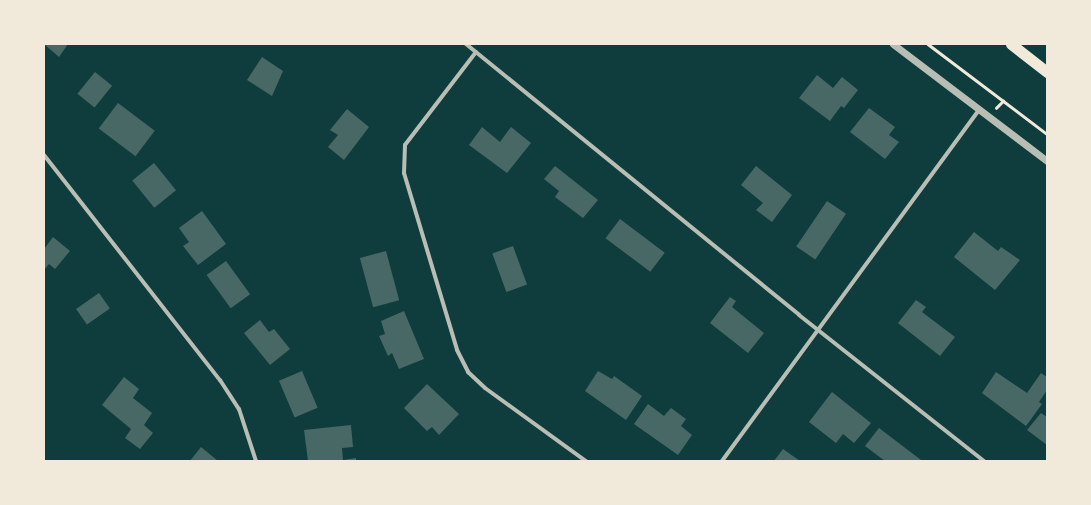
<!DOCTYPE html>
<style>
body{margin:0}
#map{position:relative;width:1091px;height:505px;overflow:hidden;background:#0f3d3e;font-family:Arial,sans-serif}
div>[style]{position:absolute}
.building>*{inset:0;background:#486865;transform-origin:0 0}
.path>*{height:2.5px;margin:-1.25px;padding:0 1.25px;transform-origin:1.25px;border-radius:1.25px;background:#f1e9da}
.minor>*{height:4px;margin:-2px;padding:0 2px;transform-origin:2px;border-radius:2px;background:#b8beb3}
.tertiary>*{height:7px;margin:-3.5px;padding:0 3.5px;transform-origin:3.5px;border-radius:3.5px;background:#b8beb3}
.trunk>*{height:11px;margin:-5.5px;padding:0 5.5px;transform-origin:5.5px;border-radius:5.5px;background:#f1e9da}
span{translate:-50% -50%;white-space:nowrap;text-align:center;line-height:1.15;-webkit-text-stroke:3px #f1e9da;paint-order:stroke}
.frame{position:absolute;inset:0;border:45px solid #f1e9da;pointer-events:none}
</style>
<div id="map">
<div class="building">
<div style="clip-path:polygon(44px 44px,68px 44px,59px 57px)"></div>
<div style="clip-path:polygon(262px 57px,283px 71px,272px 96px,247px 80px)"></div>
<div style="left:95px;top:72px;width:22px;height:28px;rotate:39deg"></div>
<div style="clip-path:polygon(817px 75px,833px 88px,842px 77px,858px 90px,844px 108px,841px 106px,830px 121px,799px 98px)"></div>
<div style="left:118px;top:103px;width:46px;height:32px;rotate:37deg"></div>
<div style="clip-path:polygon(869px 108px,895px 127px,889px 135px,899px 142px,885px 159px,850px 132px)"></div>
<div style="clip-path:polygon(347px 109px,369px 127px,344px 160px,328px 147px,338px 135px,330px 130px)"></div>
<div style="clip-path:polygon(482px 127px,500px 142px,511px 127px,531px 143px,507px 173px,469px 145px)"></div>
<div style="left:154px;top:163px;width:35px;height:28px;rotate:51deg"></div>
<div style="clip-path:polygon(555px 166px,598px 200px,583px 218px,555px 197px,559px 191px,544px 179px)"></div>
<div style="clip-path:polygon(756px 166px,792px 195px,772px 222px,756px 210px,763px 203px,741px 185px)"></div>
<div style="left:827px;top:201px;width:23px;height:55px;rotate:34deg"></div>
<div style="clip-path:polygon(202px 211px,226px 244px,198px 265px,183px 246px,189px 242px,179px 228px)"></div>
<div style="left:620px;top:219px;width:56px;height:24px;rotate:37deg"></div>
<div style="clip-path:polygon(974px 232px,998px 251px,1001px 247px,1020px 260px,995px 290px,954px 257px)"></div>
<div style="clip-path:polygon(53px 237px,70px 251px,55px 269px,49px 264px,44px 270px,44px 249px)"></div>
<div style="left:513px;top:246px;width:41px;height:22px;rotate:70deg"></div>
<div style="left:386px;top:251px;width:51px;height:27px;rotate:75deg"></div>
<div style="left:226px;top:261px;width:41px;height:24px;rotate:54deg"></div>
<div style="left:99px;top:293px;width:19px;height:28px;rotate:55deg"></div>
<div style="clip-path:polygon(730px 297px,736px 301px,732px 307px,764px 333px,748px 353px,710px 323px)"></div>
<div style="clip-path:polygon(916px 300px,926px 307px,922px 312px,955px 337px,940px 356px,898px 323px)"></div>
<div style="clip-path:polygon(404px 311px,424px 359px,399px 369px,392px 353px,388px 356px,379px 336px,385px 334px,381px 321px)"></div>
<div style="clip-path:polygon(260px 320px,269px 332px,274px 329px,290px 349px,270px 365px,244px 333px)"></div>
<div style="left:302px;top:371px;width:40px;height:25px;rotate:67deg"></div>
<div style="clip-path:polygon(598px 371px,612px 379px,614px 376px,642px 396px,626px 420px,585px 391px)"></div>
<div style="clip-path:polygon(996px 372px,1027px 393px,1041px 373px,1047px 377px,1047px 390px,1039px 402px,1042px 404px,1026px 426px,982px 393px)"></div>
<div style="clip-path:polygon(124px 377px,139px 389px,133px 398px,152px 413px,144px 425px,153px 433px,140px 449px,125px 438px,131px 429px,102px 405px)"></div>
<div style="clip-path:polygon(427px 384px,459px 414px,439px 435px,432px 427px,427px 431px,404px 408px)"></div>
<div style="clip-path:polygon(832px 392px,871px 423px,854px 443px,843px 434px,836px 443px,809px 422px)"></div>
<div style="clip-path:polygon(648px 404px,664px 416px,671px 408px,686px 419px,681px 426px,692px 435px,678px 455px,634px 424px)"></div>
<div style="clip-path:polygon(1041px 413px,1047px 417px,1047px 445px,1027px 430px)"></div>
<div style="clip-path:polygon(351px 425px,353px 447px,342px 448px,343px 460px,356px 458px,356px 461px,308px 461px,304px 430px)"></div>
<div style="clip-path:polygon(879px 428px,921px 460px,920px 461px,885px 461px,865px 446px)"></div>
<div style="clip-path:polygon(201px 447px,218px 461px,190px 461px)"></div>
<div style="clip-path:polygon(783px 449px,800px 461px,774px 461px)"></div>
</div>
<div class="path">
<div style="left:928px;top:44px;width:149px;rotate:37.1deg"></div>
<div style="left:996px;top:108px;width:10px;rotate:-45deg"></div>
</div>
<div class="minor">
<div style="left:466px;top:44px;width:429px;rotate:39.1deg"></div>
<div style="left:799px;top:315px;width:236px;rotate:38.3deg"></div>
<div style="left:476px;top:52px;width:117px;rotate:127.4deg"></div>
<div style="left:405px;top:145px;width:28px;rotate:92deg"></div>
<div style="left:404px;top:173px;width:185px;rotate:73.3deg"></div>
<div style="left:457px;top:350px;width:25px;rotate:63deg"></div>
<div style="left:468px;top:372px;width:23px;rotate:43deg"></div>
<div style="left:485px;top:388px;width:125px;rotate:35.9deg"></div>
<div style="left:44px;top:155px;width:286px;rotate:52deg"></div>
<div style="left:220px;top:380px;width:35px;rotate:57deg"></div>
<div style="left:239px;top:409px;width:55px;rotate:71.9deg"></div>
<div style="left:722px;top:461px;width:435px;rotate:-53.8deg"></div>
</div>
<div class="tertiary">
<div style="left:893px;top:44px;width:193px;rotate:37.2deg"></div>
</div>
<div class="trunk">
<div style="left:1011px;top:44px;width:46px;rotate:37.9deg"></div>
</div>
<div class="frame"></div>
</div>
